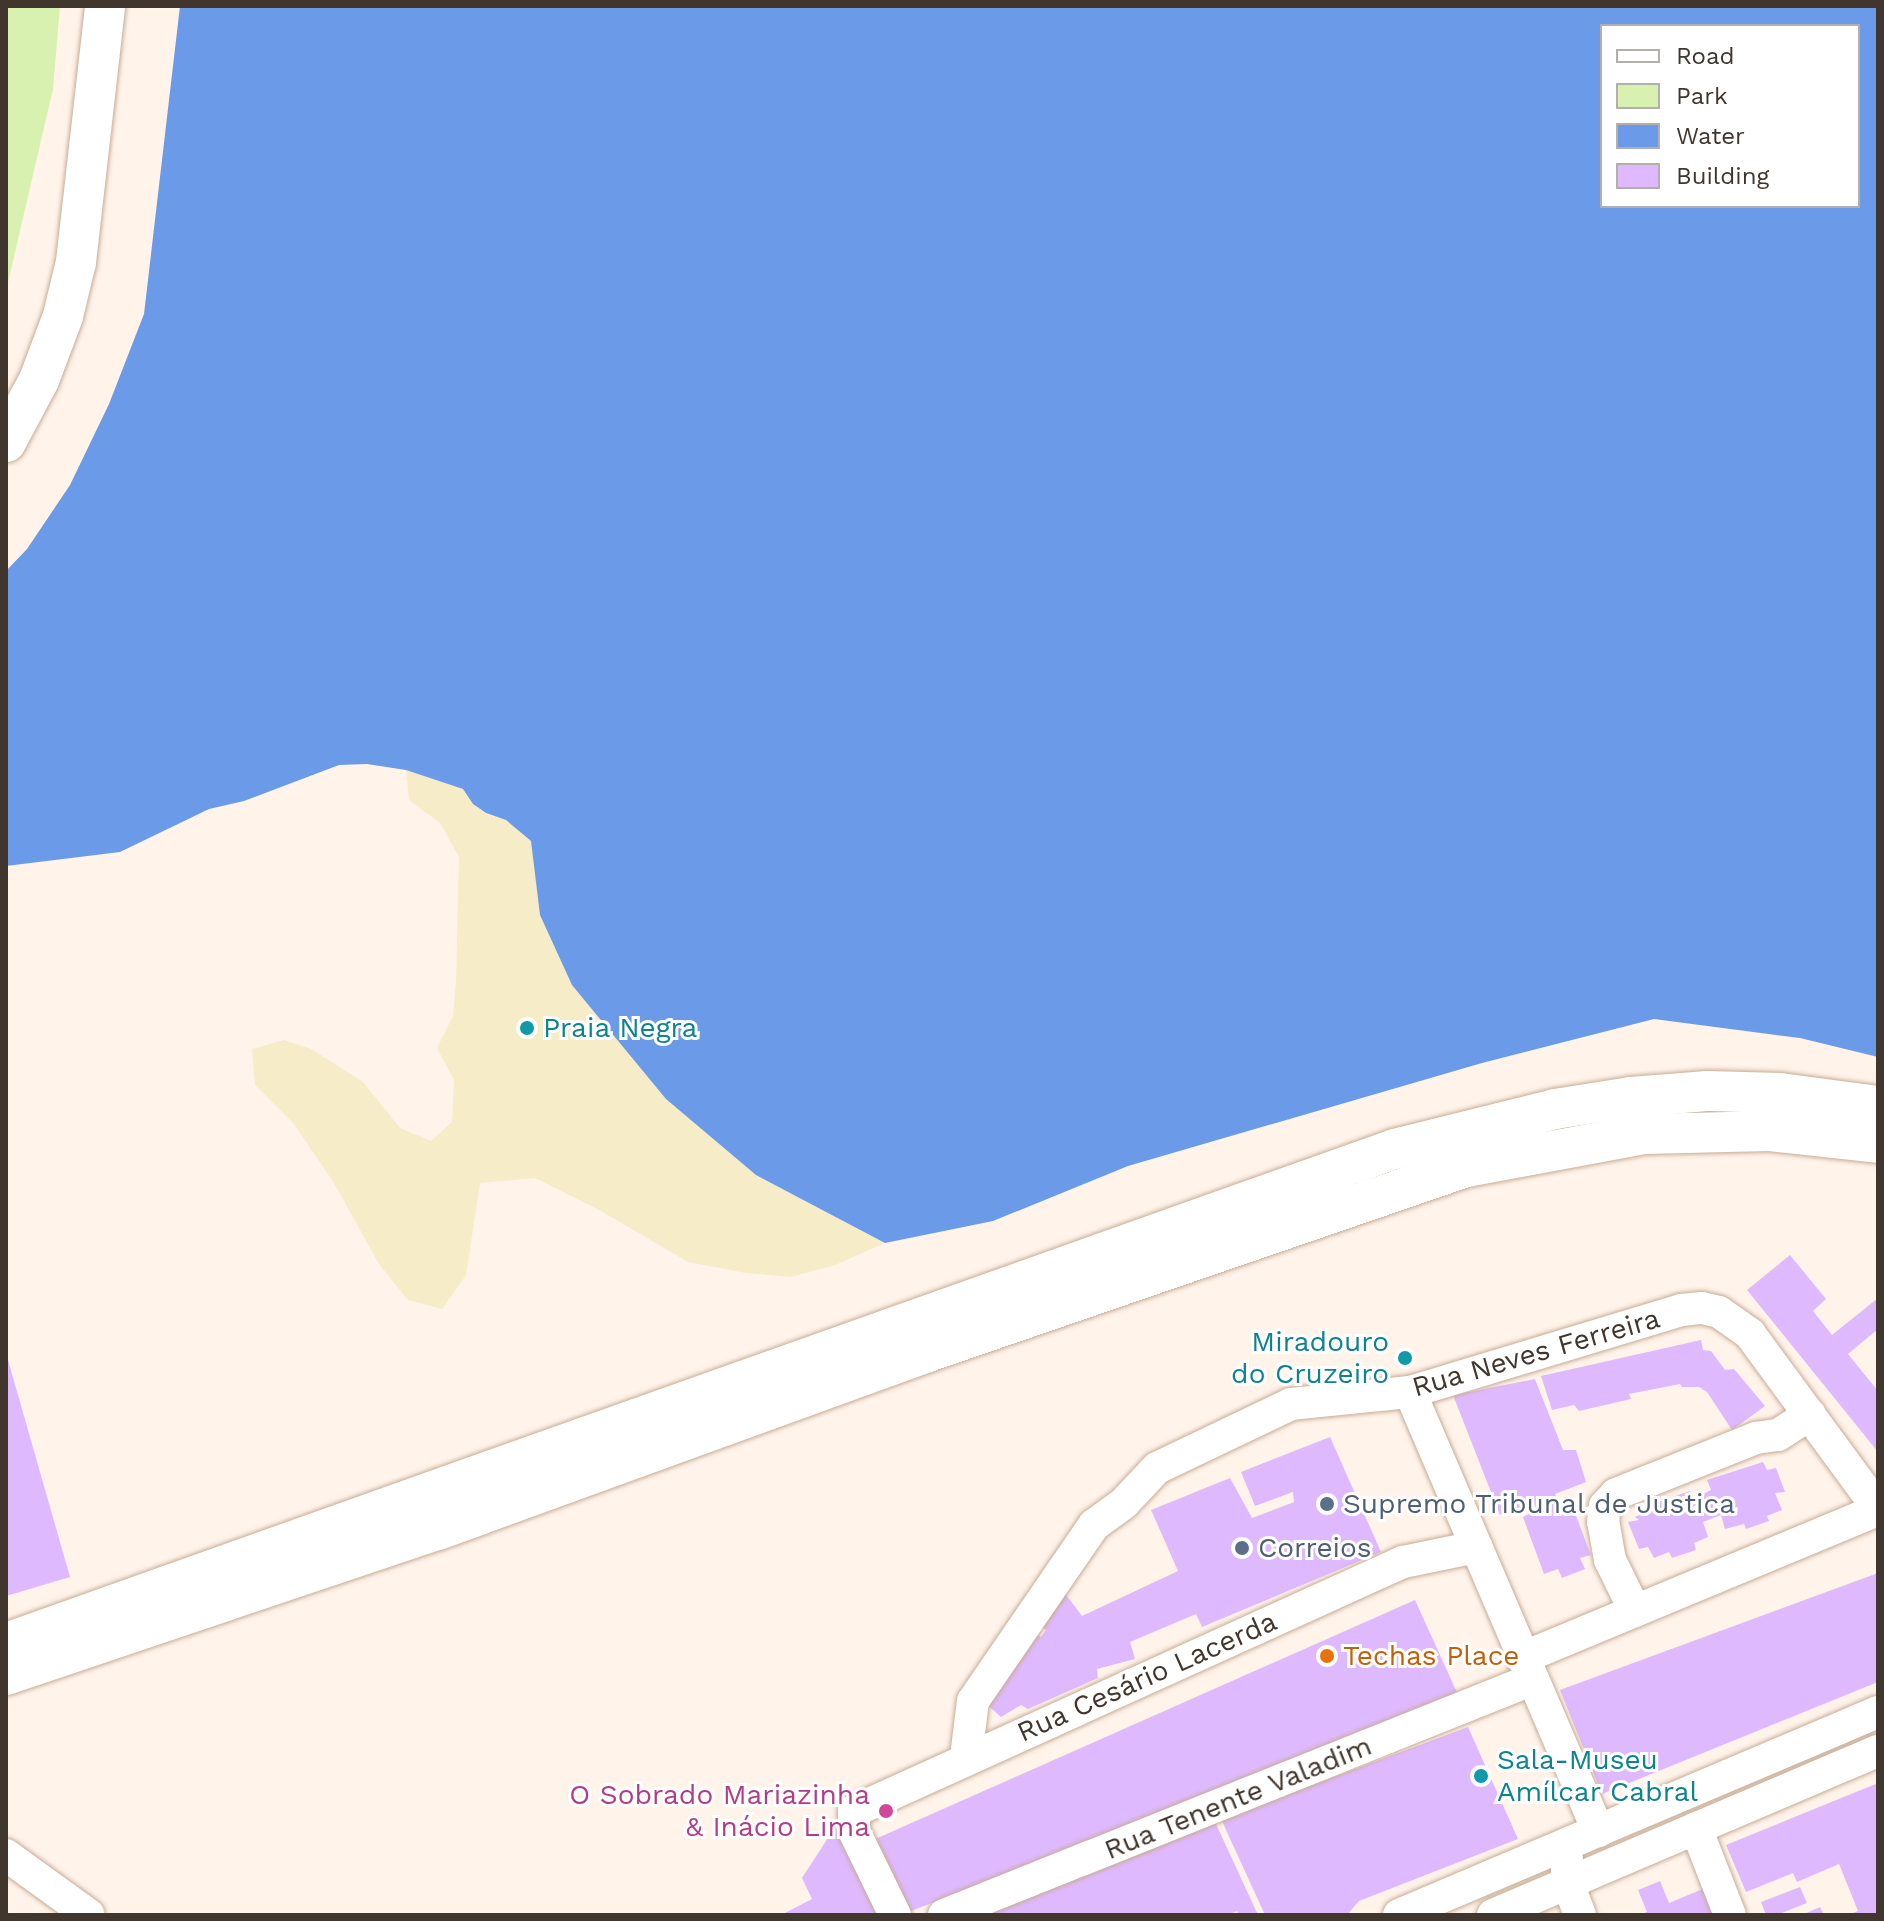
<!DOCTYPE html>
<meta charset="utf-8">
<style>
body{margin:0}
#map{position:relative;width:1884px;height:1921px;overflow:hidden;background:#fff3ea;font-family:"Work Sans",sans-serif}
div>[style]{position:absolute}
.green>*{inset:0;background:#d8f1b0}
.sand>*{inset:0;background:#f6ecc7}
.water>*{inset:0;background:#6b9ae8}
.building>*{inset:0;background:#dfb9fd}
.roads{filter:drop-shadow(0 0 2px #c7ac95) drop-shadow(0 0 2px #c7ac95)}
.minor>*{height:32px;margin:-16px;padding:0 16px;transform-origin:16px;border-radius:16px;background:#fff}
.major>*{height:40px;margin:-20px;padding:0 20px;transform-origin:20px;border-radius:20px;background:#fff}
.dots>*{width:22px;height:22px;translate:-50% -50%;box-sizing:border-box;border:4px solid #fff;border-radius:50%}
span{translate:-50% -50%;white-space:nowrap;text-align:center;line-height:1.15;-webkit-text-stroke:6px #fff;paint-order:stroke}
.culture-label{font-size:28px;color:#0d838f}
.left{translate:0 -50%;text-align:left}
.right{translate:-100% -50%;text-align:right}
.street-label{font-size:28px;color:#41362d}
.service-label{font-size:28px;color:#4e5e75}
.food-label{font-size:28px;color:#c56008}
.hotel-label{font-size:28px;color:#b23c85}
.frame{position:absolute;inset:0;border:8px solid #41362d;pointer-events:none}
.legend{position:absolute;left:1600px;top:24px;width:260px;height:184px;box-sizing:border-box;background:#fff;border:2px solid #b3afab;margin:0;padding:10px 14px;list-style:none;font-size:24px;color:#41362d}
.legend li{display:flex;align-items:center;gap:16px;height:40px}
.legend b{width:40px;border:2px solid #b3afab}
</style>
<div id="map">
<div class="green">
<div style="clip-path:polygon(6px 6px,60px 6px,53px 89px,6px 291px)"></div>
</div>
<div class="sand">
<div style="clip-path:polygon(406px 770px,463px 789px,473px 804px,486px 814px,506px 820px,532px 841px,540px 915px,756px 1175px,885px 1243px,835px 1265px,791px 1277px,746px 1273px,688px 1262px,601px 1211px,535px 1178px,480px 1183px,466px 1275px,442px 1309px,408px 1300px,379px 1264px,334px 1183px,294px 1124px,255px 1085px,252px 1049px,284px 1040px,311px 1049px,363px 1082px,400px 1128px,431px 1141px,452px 1122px,454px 1080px,437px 1048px,453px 1016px,456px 983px,459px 857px,440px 823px,409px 800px)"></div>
</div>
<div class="water">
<div style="clip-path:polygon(evenodd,180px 6px,1878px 6px,1878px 1057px,1800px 1038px,1654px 1019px,1482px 1063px,1128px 1166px,993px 1221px,885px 1243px,756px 1175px,666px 1099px,572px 985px,540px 915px,531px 841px,506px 820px,486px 813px,473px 804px,463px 789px,406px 770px,367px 764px,339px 765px,244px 801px,209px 809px,120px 852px,6px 866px,6px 571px,27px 549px,70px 485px,109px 404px,144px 314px,180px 6px,1602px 26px,1858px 26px,1858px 206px,1602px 206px,1602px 26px)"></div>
</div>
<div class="building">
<div style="clip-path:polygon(1790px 1255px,1826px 1299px,1813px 1311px,1832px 1335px,1878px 1298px,1878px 1329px,1848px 1354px,1878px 1391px,1878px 1452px,1747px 1290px)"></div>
<div style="clip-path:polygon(1701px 1340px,1703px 1350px,1711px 1351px,1725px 1370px,1734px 1369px,1765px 1406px,1732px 1430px,1707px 1392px,1699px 1387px,1682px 1387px,1680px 1384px,1629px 1394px,1631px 1399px,1579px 1411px,1574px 1405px,1552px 1410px,1541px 1376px)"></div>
<div style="clip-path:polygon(6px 1353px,70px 1577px,6px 1596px)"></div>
<div style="clip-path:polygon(1535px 1379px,1563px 1450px,1576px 1450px,1586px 1482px,1555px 1494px,1559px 1503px,1570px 1500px,1591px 1555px,1580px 1558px,1585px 1569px,1562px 1578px,1558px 1569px,1544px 1574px,1523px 1517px,1536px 1510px,1534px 1502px,1500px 1515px,1453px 1395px)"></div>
<div style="clip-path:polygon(1330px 1437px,1381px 1552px,1202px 1627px,1196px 1614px,1130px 1642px,1135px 1659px,1097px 1669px,1098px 1678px,1028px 1709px,1021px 1705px,1001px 1717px,984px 1702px,1032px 1631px,1041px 1637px,1046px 1630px,1035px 1622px,1063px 1591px,1082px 1616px,1178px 1571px,1151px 1510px,1230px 1478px,1252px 1518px,1294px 1502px,1293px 1492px,1255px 1506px,1241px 1472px)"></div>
<div style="clip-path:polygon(1763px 1462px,1767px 1470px,1776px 1468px,1785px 1492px,1775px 1493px,1782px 1510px,1767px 1516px,1769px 1521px,1746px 1529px,1744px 1524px,1725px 1529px,1721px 1515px,1703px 1522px,1708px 1537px,1694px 1543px,1696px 1550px,1672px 1558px,1669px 1552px,1654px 1558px,1648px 1547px,1639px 1549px,1628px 1522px,1639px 1520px,1635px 1517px,1646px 1512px,1646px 1506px,1690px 1491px,1694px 1499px,1711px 1490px,1707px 1480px)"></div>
<div style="clip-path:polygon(1878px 1573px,1878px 1682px,1602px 1794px,1560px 1690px)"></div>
<div style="clip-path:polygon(1415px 1600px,1459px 1697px,901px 1915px,864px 1844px)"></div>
<div style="clip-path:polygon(1468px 1727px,1518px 1839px,1359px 1901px,1347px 1915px,1265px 1915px,1221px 1819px)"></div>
<div style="clip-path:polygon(1878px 1783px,1878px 1915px,1848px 1915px,1858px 1911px,1839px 1864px,1797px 1882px,1793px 1873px,1746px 1892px,1726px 1845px)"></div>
<div style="clip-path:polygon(1210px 1811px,1258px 1915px,1239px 1915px,1237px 1911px,1228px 1915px,970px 1915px)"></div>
<div style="clip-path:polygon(835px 1827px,880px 1915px,781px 1915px,812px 1899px,802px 1878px)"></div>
<div style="clip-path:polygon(1660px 1881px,1669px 1903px,1705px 1888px,1716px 1915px,1639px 1915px,1647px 1912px,1638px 1890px)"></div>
<div style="clip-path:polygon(1800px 1887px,1807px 1903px,1777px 1915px,1766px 1915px,1761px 1902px)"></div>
<div style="clip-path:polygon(1820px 1907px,1824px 1915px,1802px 1915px)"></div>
</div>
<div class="roads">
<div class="minor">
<div style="left:1410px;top:1392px;width:478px;rotate:66.8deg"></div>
<div style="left:1635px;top:1611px;width:57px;rotate:-116.1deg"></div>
<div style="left:1610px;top:1560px;width:39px;rotate:-100deg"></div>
<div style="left:1603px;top:1522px;width:16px;rotate:-83deg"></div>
<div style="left:1605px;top:1506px;width:16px;rotate:-47deg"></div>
<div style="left:1616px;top:1494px;width:151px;rotate:-21.8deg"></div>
<div style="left:1756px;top:1438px;width:22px;rotate:-8deg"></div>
<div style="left:1778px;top:1435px;width:38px;rotate:-33deg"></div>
<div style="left:1522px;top:1658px;width:386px;rotate:-22.6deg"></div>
<div style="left:966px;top:1757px;width:56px;rotate:-82.9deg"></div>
<div style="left:973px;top:1701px;width:214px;rotate:-55.5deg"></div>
<div style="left:1094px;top:1525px;width:37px;rotate:-36deg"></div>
<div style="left:1124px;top:1503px;width:48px;rotate:-46.7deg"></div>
<div style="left:1157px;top:1468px;width:148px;rotate:-25.5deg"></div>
<div style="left:1291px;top:1404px;width:120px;rotate:-5.8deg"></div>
<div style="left:1410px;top:1392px;width:284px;rotate:-16.8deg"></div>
<div style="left:1682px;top:1310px;width:20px;rotate:-6deg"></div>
<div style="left:1702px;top:1308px;width:17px;rotate:13deg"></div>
<div style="left:1719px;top:1312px;width:38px;rotate:35deg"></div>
<div style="left:1750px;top:1334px;width:216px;rotate:53.7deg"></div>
<div style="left:1696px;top:1828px;width:93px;rotate:68.7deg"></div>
<div style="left:6px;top:1855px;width:102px;rotate:35.9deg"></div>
<div style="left:1567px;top:1859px;width:22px;rotate:90deg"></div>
<div style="left:1567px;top:1881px;width:36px;rotate:69deg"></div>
<div style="left:895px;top:1915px;width:93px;rotate:-116deg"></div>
<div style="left:854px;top:1831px;width:20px;rotate:-90deg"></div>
<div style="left:854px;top:1811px;width:603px;rotate:-24.4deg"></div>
<div style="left:1403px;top:1562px;width:75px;rotate:-11.6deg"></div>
<div style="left:944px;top:1915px;width:632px;rotate:-21.82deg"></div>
<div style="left:1399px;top:1915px;width:520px;rotate:-22.97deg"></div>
<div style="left:1493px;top:1915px;width:418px;rotate:-23.1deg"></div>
</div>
<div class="major">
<div style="left:6px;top:442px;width:70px;rotate:-62deg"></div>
<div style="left:39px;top:380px;width:68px;rotate:-69.4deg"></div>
<div style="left:63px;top:316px;width:56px;rotate:-76.5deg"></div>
<div style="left:76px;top:262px;width:258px;rotate:-83.5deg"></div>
<div style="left:6px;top:1643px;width:1474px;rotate:-19.58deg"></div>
<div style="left:1395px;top:1149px;width:165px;rotate:-14deg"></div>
<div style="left:1555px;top:1109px;width:77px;rotate:-9deg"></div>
<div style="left:1631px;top:1097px;width:77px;rotate:-4.5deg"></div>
<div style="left:1708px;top:1091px;width:72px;rotate:1.6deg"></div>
<div style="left:1780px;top:1093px;width:99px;rotate:7.6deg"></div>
<div style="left:6px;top:1675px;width:456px;rotate:-18.6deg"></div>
<div style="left:438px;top:1530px;width:518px;rotate:-19.97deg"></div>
<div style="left:925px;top:1353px;width:572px;rotate:-18.97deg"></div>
<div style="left:1466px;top:1167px;width:181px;rotate:-10.5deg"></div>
<div style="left:1644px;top:1134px;width:126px;rotate:-1.4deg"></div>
<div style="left:1770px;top:1131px;width:109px;rotate:6.3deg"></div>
</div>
</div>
<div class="dots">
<div style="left:527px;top:1028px;background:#0f9aa8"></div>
<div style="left:1405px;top:1358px;background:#0f9aa8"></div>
<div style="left:1327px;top:1504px;background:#5c6f8a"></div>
<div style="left:1242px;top:1548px;background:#5c6f8a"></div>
<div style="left:1327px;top:1656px;background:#e8710a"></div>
<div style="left:1481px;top:1776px;background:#0f9aa8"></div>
<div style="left:886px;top:1811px;background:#d1479c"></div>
</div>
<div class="culture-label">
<span class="left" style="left:543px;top:1028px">Praia Negra</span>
<span class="right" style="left:1389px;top:1358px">Miradouro<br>do Cruzeiro</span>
<span class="left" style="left:1497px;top:1776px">Sala-Museu<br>Amílcar Cabral</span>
</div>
<div class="street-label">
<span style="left:1536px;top:1353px;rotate:-16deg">Rua Neves Ferreira</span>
<span style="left:1147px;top:1677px;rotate:-24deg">Rua Cesário Lacerda</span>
<span style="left:1238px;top:1798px;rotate:-22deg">Rua Tenente Valadim</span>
</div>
<div class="service-label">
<span class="left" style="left:1343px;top:1504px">Supremo Tribunal de Justica</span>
<span class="left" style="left:1258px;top:1548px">Correios</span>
</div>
<div class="food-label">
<span class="left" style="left:1343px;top:1656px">Techas Place</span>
</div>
<div class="hotel-label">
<span class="right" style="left:870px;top:1811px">O Sobrado Mariazinha<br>&amp; Inácio Lima</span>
</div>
<div class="frame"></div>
<ul class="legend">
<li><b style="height:10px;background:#fff"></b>Road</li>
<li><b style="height:22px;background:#d8f1b0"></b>Park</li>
<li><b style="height:22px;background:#6b9ae8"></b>Water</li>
<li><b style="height:22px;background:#dfb9fd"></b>Building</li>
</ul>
</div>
